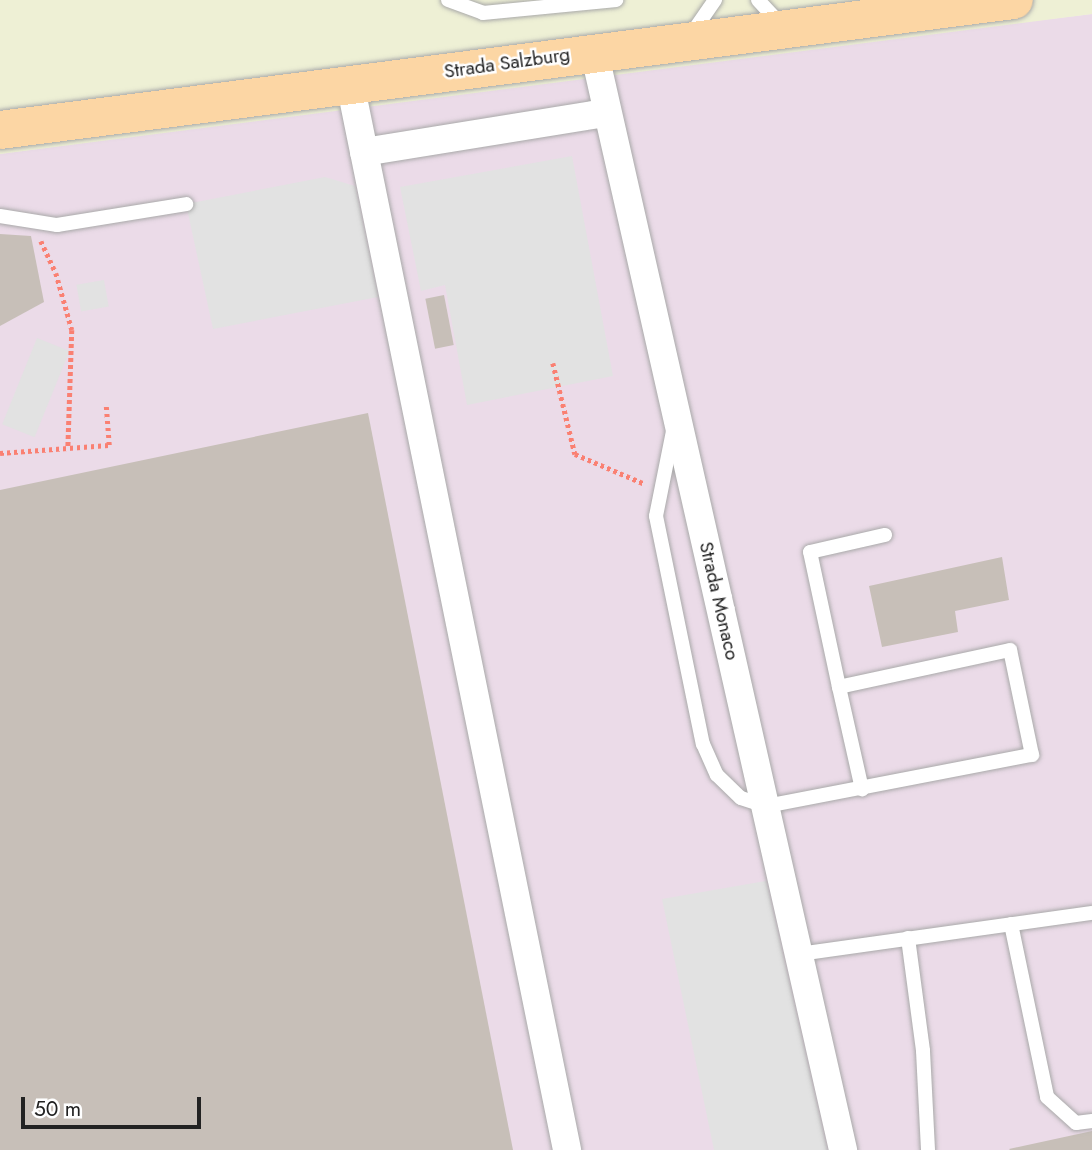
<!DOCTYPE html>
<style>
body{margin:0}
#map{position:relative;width:1092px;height:1150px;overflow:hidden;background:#f2efe9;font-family:Jost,sans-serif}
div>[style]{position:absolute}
.industrial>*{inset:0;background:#ebdbe8}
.farmland>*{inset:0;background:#eef0d5}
.parking>*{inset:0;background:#e2e2e2;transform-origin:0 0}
.building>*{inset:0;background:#c7bfb8;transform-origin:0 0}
.path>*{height:4.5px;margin-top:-2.25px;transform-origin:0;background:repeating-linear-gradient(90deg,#fa8072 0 3.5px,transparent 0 7px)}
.roads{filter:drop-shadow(0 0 2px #a9a9a9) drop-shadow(0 0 2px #a9a9a9)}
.lane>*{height:14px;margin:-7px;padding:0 7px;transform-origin:7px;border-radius:7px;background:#fff}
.street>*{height:28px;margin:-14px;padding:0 14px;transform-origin:14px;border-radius:14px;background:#fff}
.primary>*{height:38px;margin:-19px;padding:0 19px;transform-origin:19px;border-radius:19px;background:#fcd6a4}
span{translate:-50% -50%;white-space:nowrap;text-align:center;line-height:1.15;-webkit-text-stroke:5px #fff;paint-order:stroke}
.street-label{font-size:19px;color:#222}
.scale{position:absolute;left:21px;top:1097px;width:180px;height:32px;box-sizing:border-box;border:4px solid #222;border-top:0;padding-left:9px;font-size:21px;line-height:24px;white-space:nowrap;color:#222;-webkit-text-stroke:5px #fff;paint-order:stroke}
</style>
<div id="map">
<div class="industrial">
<div style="clip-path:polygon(1092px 14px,1092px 1150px,0 1150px,0 154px,642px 68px)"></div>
</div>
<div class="farmland">
<div style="clip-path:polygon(0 0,1092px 0,1092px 14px,0 154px)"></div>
</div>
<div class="parking">
<div style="clip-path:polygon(572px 156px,613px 376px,467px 405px,445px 285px,421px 291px,400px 187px)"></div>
<div style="clip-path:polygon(325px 177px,355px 186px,378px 297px,213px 329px,186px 204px)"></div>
<div style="left:104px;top:280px;width:27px;height:28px;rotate:80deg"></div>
<div style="left:37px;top:338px;width:35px;height:93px;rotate:22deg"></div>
<div style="clip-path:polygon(766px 881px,827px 1150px,714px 1150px,662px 899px)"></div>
</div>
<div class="building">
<div style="clip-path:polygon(0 234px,31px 236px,44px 302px,0 326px)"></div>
<div style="left:444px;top:295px;width:51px;height:19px;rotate:79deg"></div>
<div style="clip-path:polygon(368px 413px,513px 1150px,0 1150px,0 490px)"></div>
<div style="clip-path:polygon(1002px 557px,1009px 600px,955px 611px,958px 632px,882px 647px,869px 586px)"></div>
<div style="clip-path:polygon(1092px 1131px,1092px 1150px,1010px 1150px,1009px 1149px)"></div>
</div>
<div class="path">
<div style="left:41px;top:241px;width:35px;rotate:65deg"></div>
<div style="left:56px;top:273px;width:59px;rotate:74.3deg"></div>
<div style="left:72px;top:330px;width:118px;rotate:91.9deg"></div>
<div style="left:553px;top:363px;width:94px;rotate:76.4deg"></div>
<div style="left:575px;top:454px;width:76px;rotate:23.2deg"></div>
<div style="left:0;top:453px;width:109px;rotate:-4.2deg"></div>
<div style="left:109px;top:445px;width:40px;rotate:-94.3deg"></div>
</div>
<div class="roads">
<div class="lane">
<div style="left:448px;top:0;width:37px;rotate:20deg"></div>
<div style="left:483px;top:13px;width:134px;rotate:-5.6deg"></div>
<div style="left:758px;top:0;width:33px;rotate:47deg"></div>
<div style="left:690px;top:36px;width:44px;rotate:-55.2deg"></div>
<div style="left:0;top:216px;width:58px;rotate:9deg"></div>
<div style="left:57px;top:225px;width:131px;rotate:-9.2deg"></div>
<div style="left:674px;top:426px;width:92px;rotate:101.3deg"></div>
<div style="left:656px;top:516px;width:233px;rotate:78.4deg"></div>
<div style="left:703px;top:744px;width:34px;rotate:66deg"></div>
<div style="left:717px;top:775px;width:33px;rotate:44deg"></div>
<div style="left:741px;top:798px;width:26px;rotate:18deg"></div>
<div style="left:766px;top:806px;width:271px;rotate:-10.9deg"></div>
<div style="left:1032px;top:755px;width:107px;rotate:-101.8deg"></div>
<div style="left:1010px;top:650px;width:175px;rotate:167.8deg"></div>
<div style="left:839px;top:687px;width:138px;rotate:-102.1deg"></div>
<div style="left:810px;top:552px;width:77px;rotate:-12.8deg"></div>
<div style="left:839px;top:687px;width:105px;rotate:77.3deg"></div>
<div style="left:1011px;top:924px;width:177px;rotate:78.2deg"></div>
<div style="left:1047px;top:1097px;width:39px;rotate:42deg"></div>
<div style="left:1076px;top:1123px;width:16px;rotate:-7deg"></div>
<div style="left:908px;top:938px;width:114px;rotate:82.4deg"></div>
<div style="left:923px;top:1051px;width:99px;rotate:87.1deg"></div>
<div style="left:799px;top:954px;width:296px;rotate:-8deg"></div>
</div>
<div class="street">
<div style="left:594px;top:51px;width:1127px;rotate:77.23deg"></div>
<div style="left:350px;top:83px;width:1089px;rotate:78.5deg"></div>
<div style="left:364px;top:152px;width:245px;rotate:-9.2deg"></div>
</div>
<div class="primary">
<div style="left:0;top:130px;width:1022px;rotate:-7.31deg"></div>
</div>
</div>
<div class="street-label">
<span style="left:507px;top:63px;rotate:-8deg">Strada Salzburg</span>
<span style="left:719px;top:601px;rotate:77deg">Strada Monaco</span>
</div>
<div class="scale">50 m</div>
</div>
